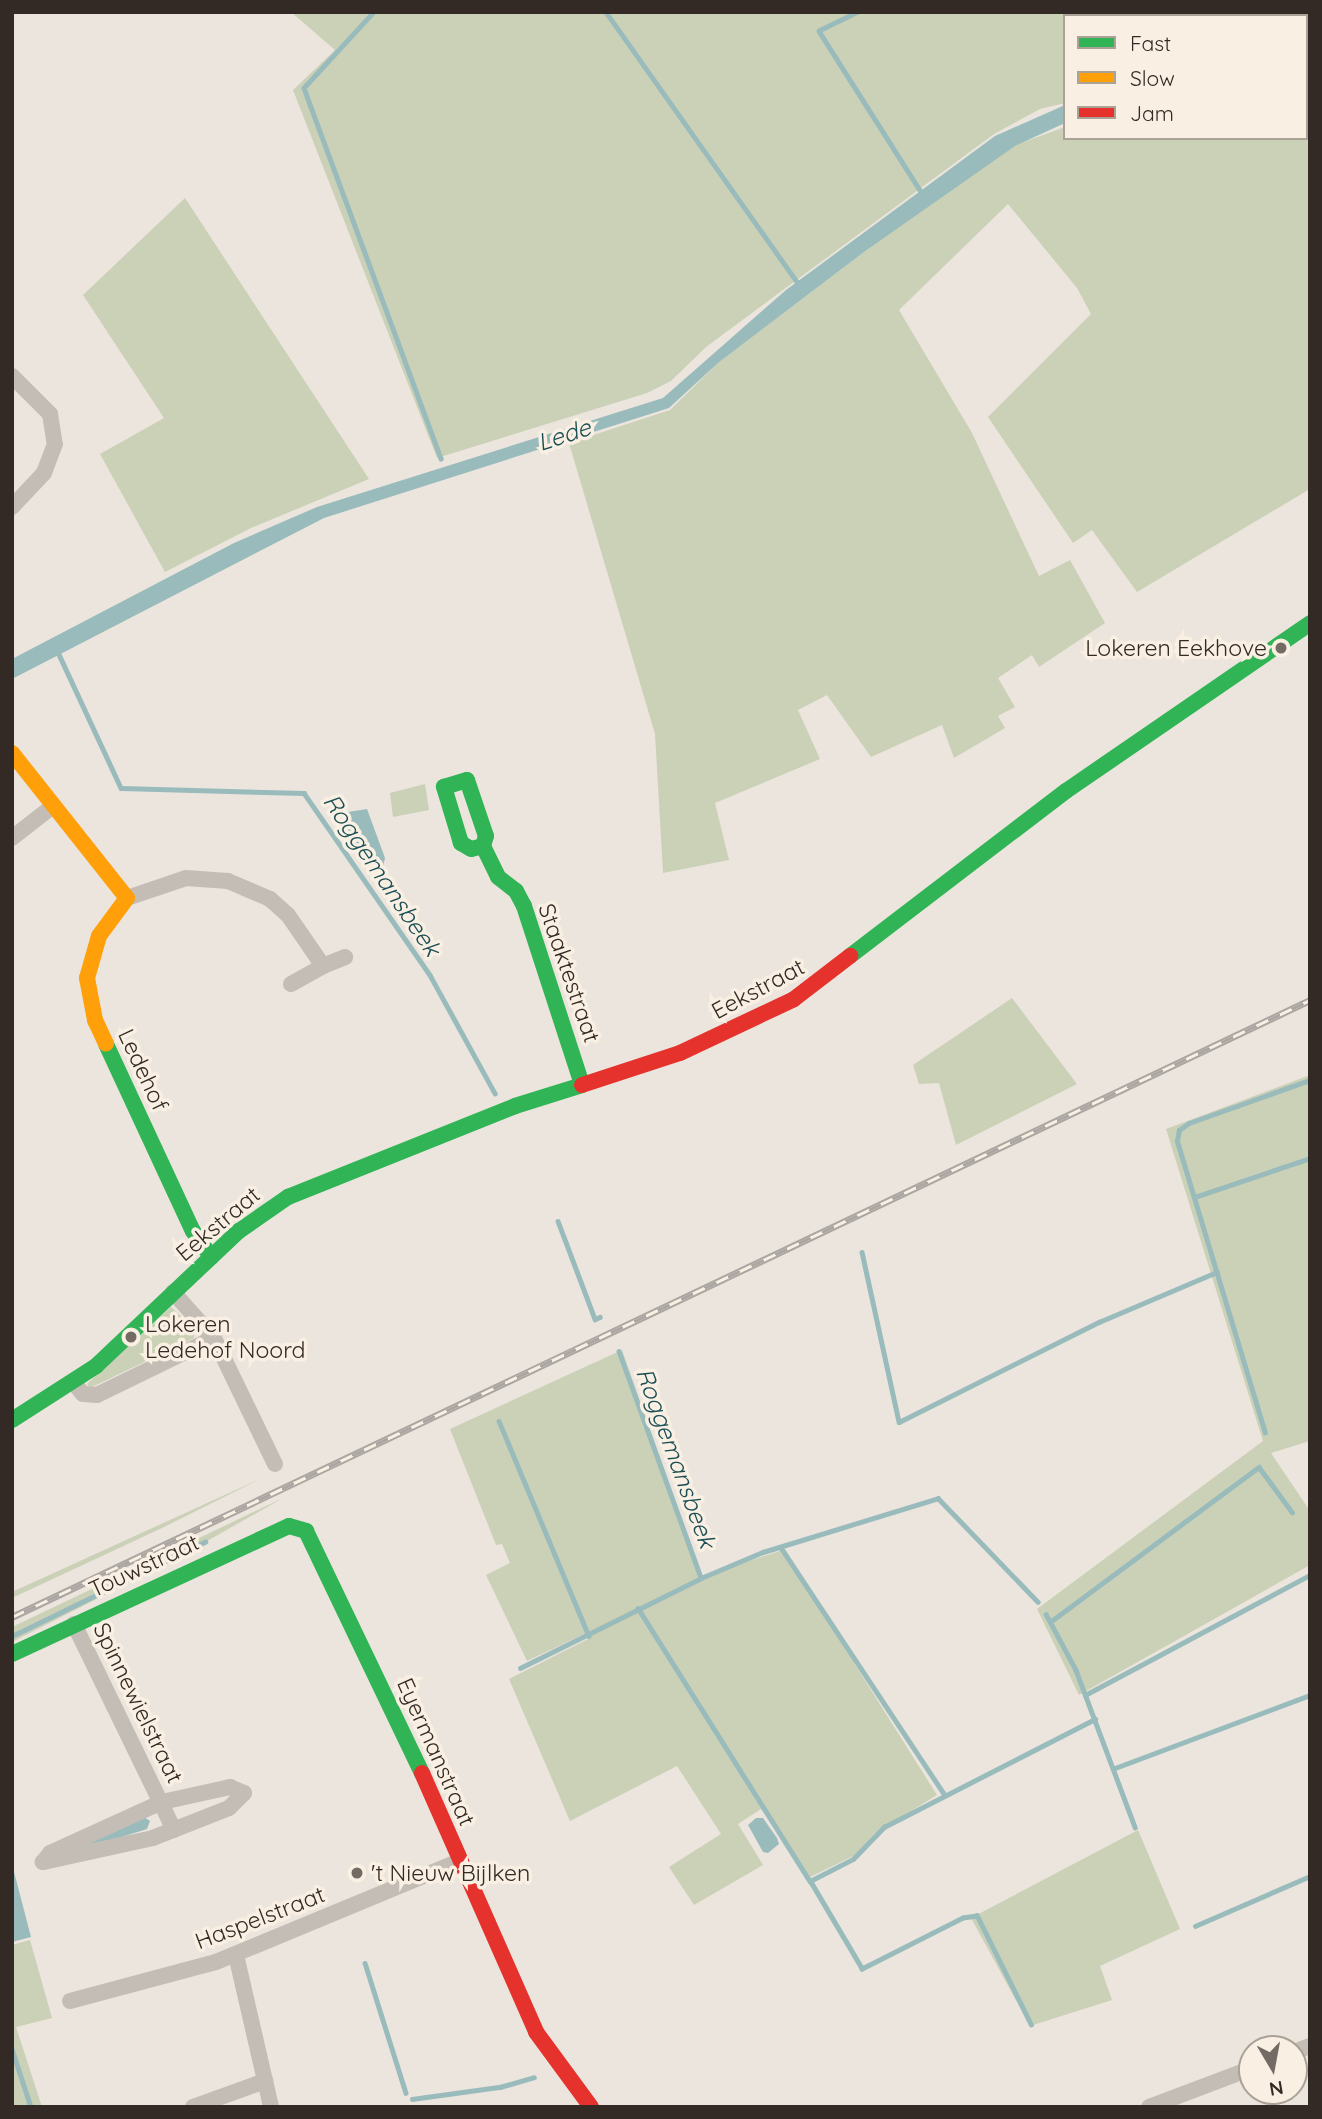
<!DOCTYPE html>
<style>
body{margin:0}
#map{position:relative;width:1322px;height:2119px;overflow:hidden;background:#ebe5dd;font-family:Quicksand,sans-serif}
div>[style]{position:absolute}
.green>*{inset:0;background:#cbd1b6}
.water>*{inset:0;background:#99bbbc}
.stream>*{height:4.5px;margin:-2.25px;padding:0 2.25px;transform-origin:2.25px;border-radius:2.25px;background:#99bbbc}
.street>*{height:16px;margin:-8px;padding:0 8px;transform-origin:8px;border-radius:8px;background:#c4bdb6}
.fast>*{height:16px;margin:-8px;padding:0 8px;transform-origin:8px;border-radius:8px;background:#30b455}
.slow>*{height:16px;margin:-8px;padding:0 8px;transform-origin:8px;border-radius:8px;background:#ff9f0a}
.jam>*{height:16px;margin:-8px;padding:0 8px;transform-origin:8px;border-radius:8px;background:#e5322d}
.rail>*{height:7px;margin-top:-3.5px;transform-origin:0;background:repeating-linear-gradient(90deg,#f9f0e3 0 13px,#aba6a1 0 26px);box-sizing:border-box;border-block:2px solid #aba6a1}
.dots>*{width:19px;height:19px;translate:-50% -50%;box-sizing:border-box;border:4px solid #f9f0e3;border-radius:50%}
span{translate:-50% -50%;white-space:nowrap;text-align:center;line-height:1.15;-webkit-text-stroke:7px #f9f0e3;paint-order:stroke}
.poi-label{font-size:23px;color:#342a25}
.right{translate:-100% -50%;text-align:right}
.left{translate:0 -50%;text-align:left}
.street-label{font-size:23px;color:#342a25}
.water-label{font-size:24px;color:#1b4e55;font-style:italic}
.frame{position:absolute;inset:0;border:14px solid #342a25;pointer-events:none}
.legend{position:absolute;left:1063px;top:14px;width:245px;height:126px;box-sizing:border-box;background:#f9f0e3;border:2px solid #aaa197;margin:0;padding:9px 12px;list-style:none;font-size:21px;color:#342a25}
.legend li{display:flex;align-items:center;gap:14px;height:35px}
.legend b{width:35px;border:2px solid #aaa197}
.north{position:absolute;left:1238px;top:2035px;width:70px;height:70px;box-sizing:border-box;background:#f9f0e3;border:2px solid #aaa197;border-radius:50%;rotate:170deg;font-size:19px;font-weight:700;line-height:28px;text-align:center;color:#342a25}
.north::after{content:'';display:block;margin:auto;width:24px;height:32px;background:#746b65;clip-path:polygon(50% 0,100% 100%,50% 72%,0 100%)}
</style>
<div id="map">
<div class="green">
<div style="clip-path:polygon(291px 12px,1301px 12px,1302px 16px,1065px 16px,1065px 103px,1040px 109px,994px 134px,706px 347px,671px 381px,647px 393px,437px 458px,293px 90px,335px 50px)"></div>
<div style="clip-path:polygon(1310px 62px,1310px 489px,1137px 592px,1092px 530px,1073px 543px,988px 417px,1091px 314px,1077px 288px,1008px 204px,899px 310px,972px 433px,1039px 576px,1070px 560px,1105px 623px,1039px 667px,1032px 655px,998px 678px,1015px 707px,998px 716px,1005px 728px,954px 758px,942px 725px,871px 757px,827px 695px,798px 710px,820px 759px,715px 803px,729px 860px,663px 873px,655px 734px,569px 443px,670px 410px,718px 363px,864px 252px,1015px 145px,1065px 127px,1065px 138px,1306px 138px)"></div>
<div style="clip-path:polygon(185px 198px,369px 479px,251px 528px,165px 572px,100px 454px,164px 418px,83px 295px)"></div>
<div style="clip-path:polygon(425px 784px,429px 810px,393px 817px,390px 793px)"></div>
<div style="clip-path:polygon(1012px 998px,1077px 1084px,956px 1145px,939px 1083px,919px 1084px,913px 1065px)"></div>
<div style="clip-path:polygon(1310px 1075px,1310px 1441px,1271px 1453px,1310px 1511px,1310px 1565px,1079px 1695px,1037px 1609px,1263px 1441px,1166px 1129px)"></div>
<div style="clip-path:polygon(171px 1307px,194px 1328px,194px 1338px,90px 1388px,87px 1384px)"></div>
<div style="clip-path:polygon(622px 1350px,702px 1576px,783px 1550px,937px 1795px,874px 1834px,866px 1850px,810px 1877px,761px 1809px,738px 1824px,763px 1865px,694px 1905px,669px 1867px,721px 1834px,677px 1766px,570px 1821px,509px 1679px,592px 1637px,586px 1633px,527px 1661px,486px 1575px,510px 1563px,502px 1544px,496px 1545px,450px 1429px)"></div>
<div style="clip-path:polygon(262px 1478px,162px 1528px,12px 1598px,12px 1592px)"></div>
<div style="clip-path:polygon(283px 1498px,177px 1558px,12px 1642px,12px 1627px)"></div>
<div style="clip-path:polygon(1138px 1830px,1180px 1929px,1100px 1966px,1112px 2000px,1030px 2026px,971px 1918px)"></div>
<div style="clip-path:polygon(30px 1940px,52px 2018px,16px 2027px,42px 2107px,12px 2107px,12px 1945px)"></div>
</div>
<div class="water">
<div style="clip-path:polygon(1065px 105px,1065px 123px,1015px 146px,864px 252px,718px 363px,669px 408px,324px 518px,12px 679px,12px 659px,234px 543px,317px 507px,663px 398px,786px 290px,995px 136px)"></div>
<div style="clip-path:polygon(367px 809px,385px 858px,382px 871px,367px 862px,343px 822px,348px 812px)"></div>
<div style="clip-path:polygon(144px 1817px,150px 1821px,147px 1829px,90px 1847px,88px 1842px)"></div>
<div style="clip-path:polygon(756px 1818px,763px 1818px,777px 1838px,779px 1844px,768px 1853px,763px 1852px,748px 1825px)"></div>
<div style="clip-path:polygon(12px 1864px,31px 1937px,12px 1942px)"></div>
</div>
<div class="stream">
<div style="left:374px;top:12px;width:103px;rotate:132.6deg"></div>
<div style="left:304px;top:88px;width:395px;rotate:69.7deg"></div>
<div style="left:606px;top:12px;width:336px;rotate:54.7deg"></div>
<div style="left:858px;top:12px;width:43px;rotate:154deg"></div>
<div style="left:819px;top:31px;width:194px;rotate:57.6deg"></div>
<div style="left:57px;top:650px;width:152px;rotate:65.1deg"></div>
<div style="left:121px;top:788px;width:183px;rotate:1.6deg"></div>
<div style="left:304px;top:793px;width:221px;rotate:55.3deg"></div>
<div style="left:430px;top:975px;width:135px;rotate:61.2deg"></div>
<div style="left:1195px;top:1197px;width:121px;rotate:-18.7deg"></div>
<div style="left:558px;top:1221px;width:105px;rotate:69.3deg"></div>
<div style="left:595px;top:1319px;width:5px;rotate:-22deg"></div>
<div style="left:862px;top:1252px;width:174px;rotate:77.7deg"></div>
<div style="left:899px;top:1422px;width:224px;rotate:-26.6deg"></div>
<div style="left:1099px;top:1322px;width:128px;rotate:-23deg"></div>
<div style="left:619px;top:1351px;width:241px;rotate:70.1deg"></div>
<div style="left:499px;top:1421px;width:233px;rotate:67.3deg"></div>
<div style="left:1265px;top:1433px;width:305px;rotate:-106.8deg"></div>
<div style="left:1177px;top:1141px;width:11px;rotate:-80deg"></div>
<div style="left:1179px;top:1130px;width:12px;rotate:-35deg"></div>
<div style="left:1189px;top:1123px;width:128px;rotate:-19.6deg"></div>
<div style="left:782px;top:1549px;width:294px;rotate:56.5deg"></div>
<div style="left:638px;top:1608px;width:323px;rotate:57.8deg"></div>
<div style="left:1046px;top:1614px;width:64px;rotate:61.8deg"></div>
<div style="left:1076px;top:1670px;width:168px;rotate:69.4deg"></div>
<div style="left:1050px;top:1622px;width:260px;rotate:-36.6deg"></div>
<div style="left:1259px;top:1467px;width:56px;rotate:53.7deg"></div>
<div style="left:12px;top:1636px;width:215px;rotate:-26deg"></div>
<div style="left:520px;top:1668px;width:202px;rotate:-26.4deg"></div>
<div style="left:701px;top:1578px;width:67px;rotate:-22.8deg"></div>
<div style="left:763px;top:1552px;width:183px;rotate:-17.1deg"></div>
<div style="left:938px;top:1498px;width:144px;rotate:46.1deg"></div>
<div style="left:1085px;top:1695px;width:255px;rotate:-28.1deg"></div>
<div style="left:1115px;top:1768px;width:208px;rotate:-20.5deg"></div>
<div style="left:1195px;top:1926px;width:125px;rotate:-23.5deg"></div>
<div style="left:365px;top:1963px;width:136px;rotate:72.5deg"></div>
<div style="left:1031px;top:2025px;width:122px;rotate:-116.4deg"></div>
<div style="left:977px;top:1916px;width:14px;rotate:172deg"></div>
<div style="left:963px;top:1918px;width:113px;rotate:153.2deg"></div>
<div style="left:862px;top:1969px;width:102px;rotate:-120.6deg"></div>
<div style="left:810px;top:1881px;width:48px;rotate:-27.1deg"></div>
<div style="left:853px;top:1859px;width:45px;rotate:-45.9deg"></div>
<div style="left:884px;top:1827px;width:237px;rotate:-27.1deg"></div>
<div style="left:12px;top:2049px;width:61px;rotate:71.9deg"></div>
<div style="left:412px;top:2099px;width:89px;rotate:-7.8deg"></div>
<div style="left:500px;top:2087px;width:35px;rotate:-16deg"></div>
</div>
<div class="street">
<div style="left:12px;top:376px;width:54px;rotate:45deg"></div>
<div style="left:50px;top:414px;width:30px;rotate:81deg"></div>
<div style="left:55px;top:444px;width:31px;rotate:111deg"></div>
<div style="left:44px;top:473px;width:47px;rotate:133.3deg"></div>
<div style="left:12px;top:838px;width:52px;rotate:-38deg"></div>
<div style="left:127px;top:898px;width:62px;rotate:-18.7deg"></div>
<div style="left:186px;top:878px;width:42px;rotate:4.1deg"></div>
<div style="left:228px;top:881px;width:46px;rotate:23.2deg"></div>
<div style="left:270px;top:899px;width:24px;rotate:42deg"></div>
<div style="left:288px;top:915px;width:62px;rotate:55.5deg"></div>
<div style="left:323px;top:966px;width:24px;rotate:-22deg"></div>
<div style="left:291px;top:984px;width:37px;rotate:-29deg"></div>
<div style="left:173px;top:1292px;width:62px;rotate:48.3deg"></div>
<div style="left:214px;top:1338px;width:140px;rotate:64.2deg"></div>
<div style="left:74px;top:1383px;width:14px;rotate:51deg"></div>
<div style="left:83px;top:1394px;width:14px;rotate:4deg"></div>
<div style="left:97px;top:1395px;width:130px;rotate:-26deg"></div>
<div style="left:74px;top:1624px;width:229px;rotate:64.1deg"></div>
<div style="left:230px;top:1787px;width:15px;rotate:23deg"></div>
<div style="left:244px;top:1793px;width:21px;rotate:135deg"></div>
<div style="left:229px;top:1808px;width:82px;rotate:158.5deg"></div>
<div style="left:153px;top:1838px;width:113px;rotate:167.7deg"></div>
<div style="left:43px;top:1862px;width:11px;rotate:-52deg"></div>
<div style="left:50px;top:1853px;width:123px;rotate:-24.5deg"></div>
<div style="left:162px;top:1802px;width:70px;rotate:-12.4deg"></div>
<div style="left:236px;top:1955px;width:156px;rotate:77deg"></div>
<div style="left:70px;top:2001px;width:151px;rotate:-15deg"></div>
<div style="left:216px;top:1962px;width:264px;rotate:-22.5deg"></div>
<div style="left:1294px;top:2052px;width:17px;rotate:-21deg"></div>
<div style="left:193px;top:2107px;width:77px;rotate:-19.9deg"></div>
<div style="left:1149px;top:2107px;width:110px;rotate:-20.7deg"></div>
</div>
<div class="fast">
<div style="left:483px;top:846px;width:12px;rotate:166deg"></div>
<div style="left:471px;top:849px;width:12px;rotate:-149deg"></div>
<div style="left:461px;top:843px;width:59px;rotate:-106.9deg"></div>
<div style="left:444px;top:787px;width:24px;rotate:-17deg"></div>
<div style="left:467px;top:780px;width:59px;rotate:71.3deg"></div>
<div style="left:486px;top:836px;width:10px;rotate:107deg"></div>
<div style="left:483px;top:846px;width:34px;rotate:64deg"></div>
<div style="left:498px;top:877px;width:23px;rotate:38deg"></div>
<div style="left:516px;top:891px;width:17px;rotate:62deg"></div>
<div style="left:524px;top:906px;width:188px;rotate:72deg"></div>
<div style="left:850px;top:956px;width:272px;rotate:-37.4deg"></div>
<div style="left:1066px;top:791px;width:296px;rotate:-34.5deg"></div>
<div style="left:106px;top:1044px;width:206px;rotate:65.1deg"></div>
<div style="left:193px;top:1231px;width:32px;rotate:55deg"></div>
<div style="left:12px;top:1420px;width:100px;rotate:-32.7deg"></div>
<div style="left:96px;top:1366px;width:197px;rotate:-43.4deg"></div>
<div style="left:239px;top:1231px;width:60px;rotate:-34.8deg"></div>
<div style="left:288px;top:1197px;width:245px;rotate:-21.8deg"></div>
<div style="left:515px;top:1106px;width:70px;rotate:-17.4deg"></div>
<div style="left:12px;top:1654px;width:305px;rotate:-24.8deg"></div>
<div style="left:289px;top:1526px;width:18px;rotate:16deg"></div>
<div style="left:306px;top:1531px;width:268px;rotate:64.4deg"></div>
</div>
<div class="slow">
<div style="left:12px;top:753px;width:185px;rotate:51.6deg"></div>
<div style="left:127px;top:898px;width:47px;rotate:126.4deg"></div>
<div style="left:99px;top:936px;width:44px;rotate:105.9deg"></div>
<div style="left:87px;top:978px;width:43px;rotate:79.2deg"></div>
<div style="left:95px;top:1020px;width:26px;rotate:65deg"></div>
</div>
<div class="jam">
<div style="left:582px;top:1085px;width:103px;rotate:-18.1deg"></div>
<div style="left:680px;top:1053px;width:126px;rotate:-25.3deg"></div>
<div style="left:794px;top:999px;width:71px;rotate:-37.5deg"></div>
<div style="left:422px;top:1773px;width:283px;rotate:66.2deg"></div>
<div style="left:536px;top:2032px;width:93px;rotate:53.7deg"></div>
</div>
<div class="rail">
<div style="left:12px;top:1617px;width:1437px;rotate:-25.42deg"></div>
</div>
<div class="dots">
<div style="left:1281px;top:648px;background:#746b65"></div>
<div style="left:131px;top:1337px;background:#746b65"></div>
<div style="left:357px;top:1873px;background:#746b65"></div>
</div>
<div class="poi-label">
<span class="right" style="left:1267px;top:648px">Lokeren Eekhove</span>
<span class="left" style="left:145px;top:1337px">Lokeren<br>Ledehof Noord</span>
<span class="left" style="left:371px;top:1873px">'t Nieuw Bijlken</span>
</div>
<div class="street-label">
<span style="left:569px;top:973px;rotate:71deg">Staaktestraat</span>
<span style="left:758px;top:989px;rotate:-28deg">Eekstraat</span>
<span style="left:143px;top:1070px;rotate:65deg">Ledehof</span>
<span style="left:218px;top:1224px;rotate:-40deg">Eekstraat</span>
<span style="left:144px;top:1566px;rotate:-25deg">Touwstraat</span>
<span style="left:138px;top:1703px;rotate:64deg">Spinnewielstraat</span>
<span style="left:436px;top:1752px;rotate:66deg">Eyermanstraat</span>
<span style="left:260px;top:1918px;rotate:-21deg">Haspelstraat</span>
</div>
<div class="water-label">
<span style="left:564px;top:435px;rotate:-18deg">Lede</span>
<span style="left:382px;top:875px;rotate:56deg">Roggemansbeek</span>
<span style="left:676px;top:1458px;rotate:70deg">Roggemansbeek</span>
</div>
<div class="frame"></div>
<ul class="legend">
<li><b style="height:9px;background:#30b455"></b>Fast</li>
<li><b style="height:9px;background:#ff9f0a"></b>Slow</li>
<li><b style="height:9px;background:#e5322d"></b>Jam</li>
</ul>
<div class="north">N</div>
</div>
